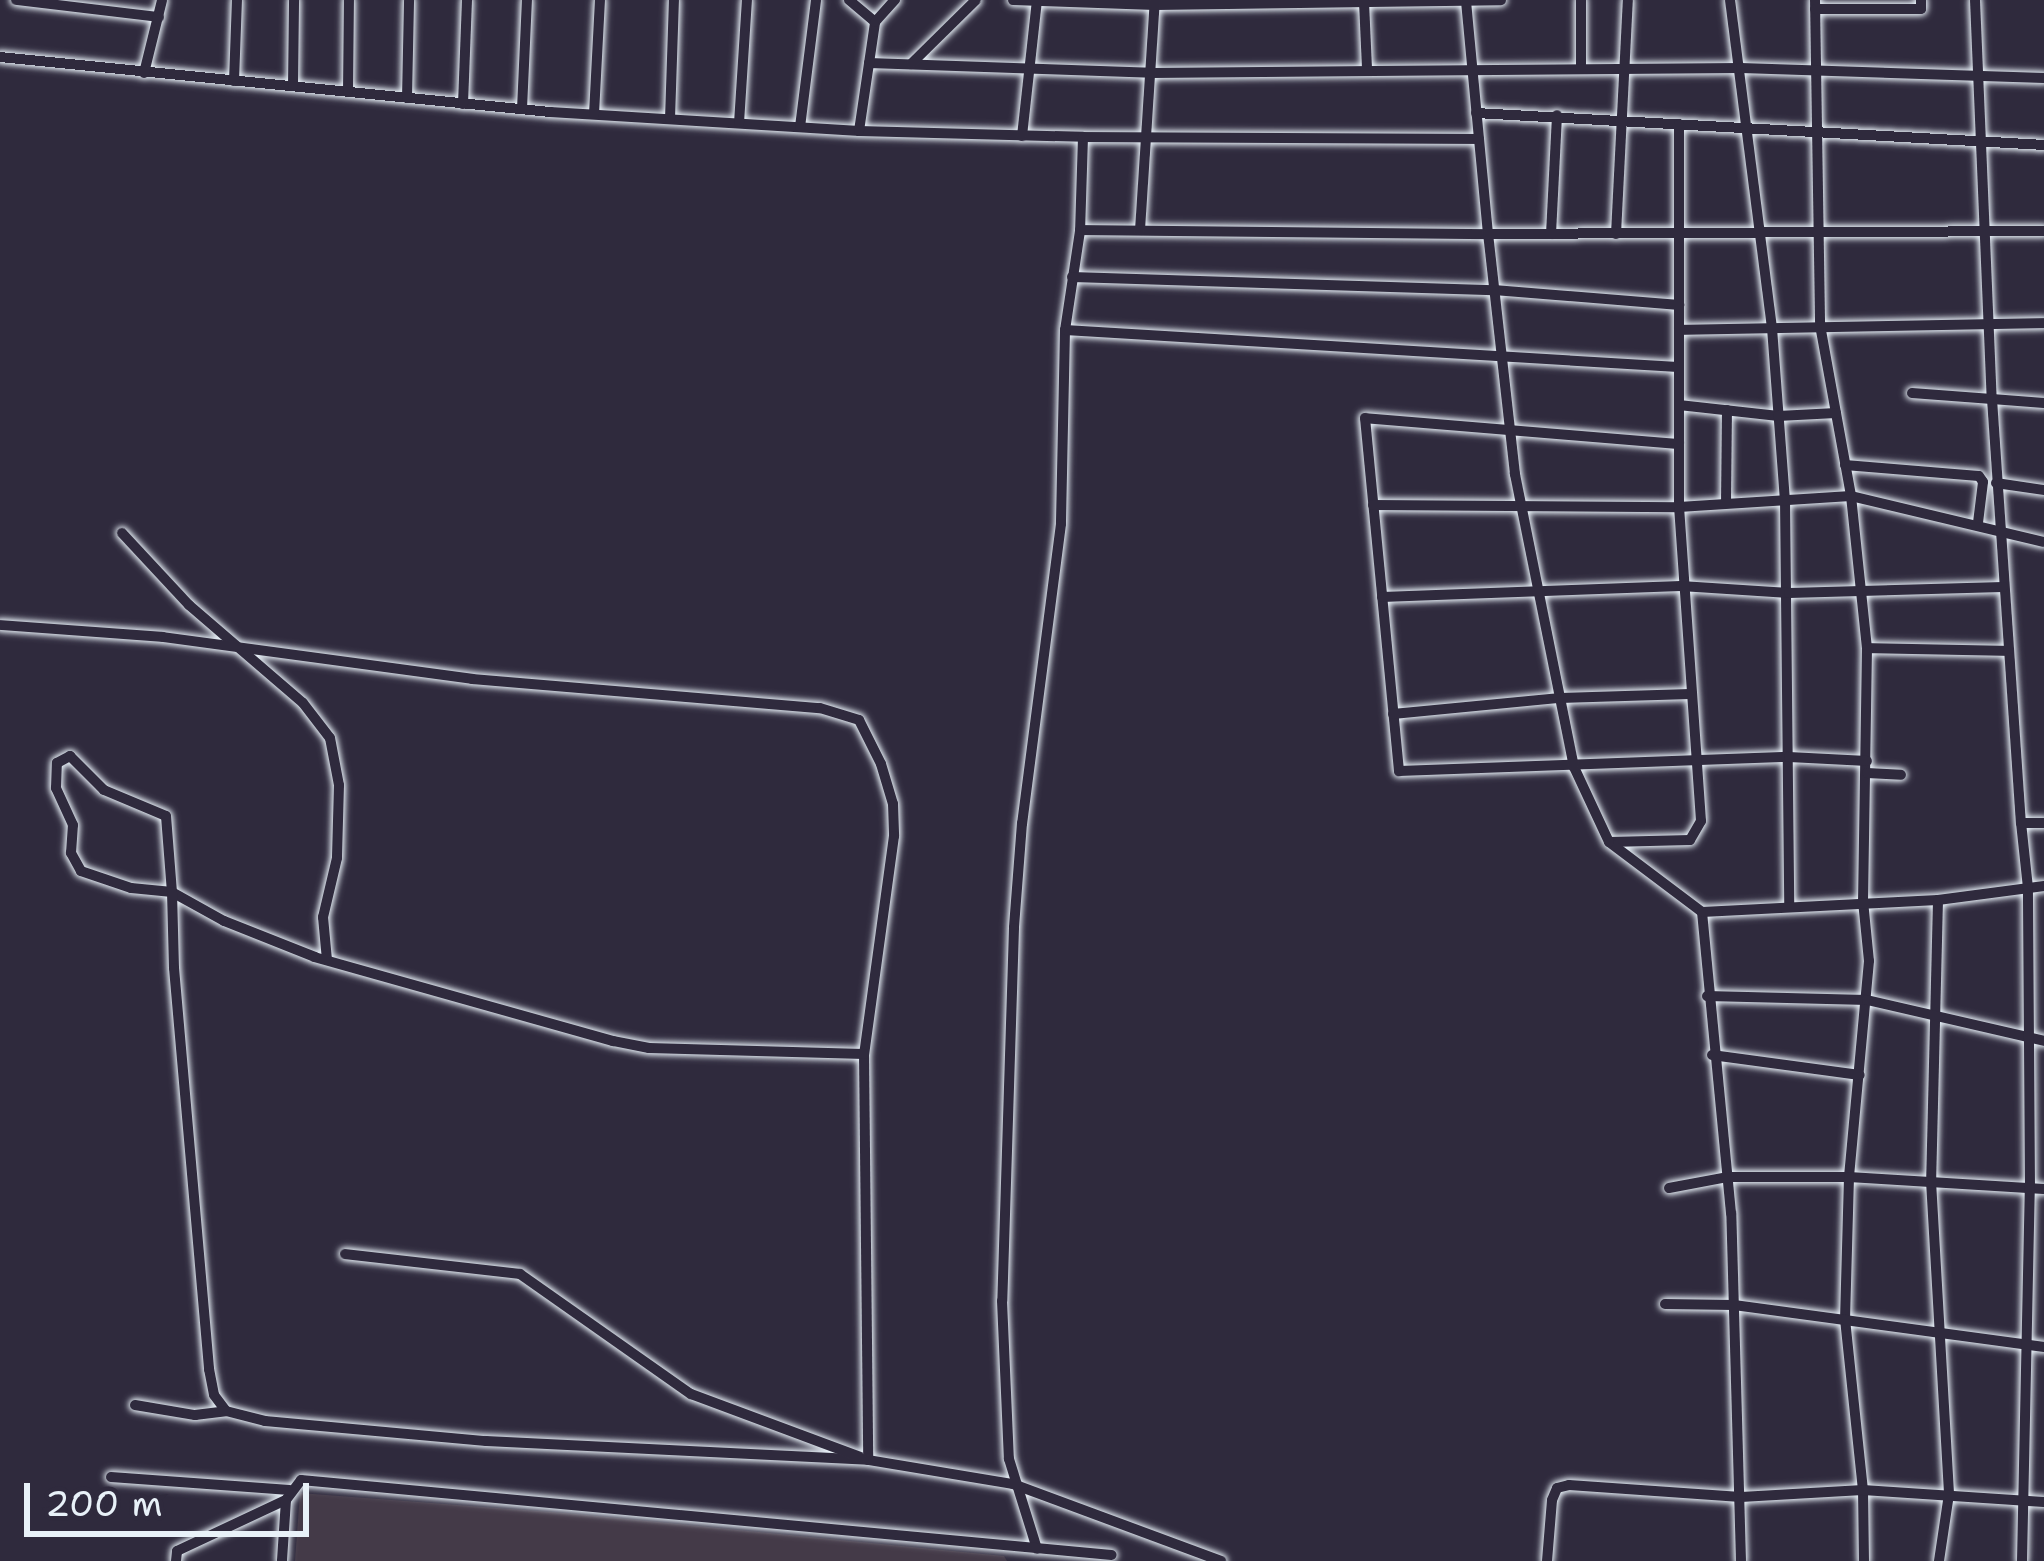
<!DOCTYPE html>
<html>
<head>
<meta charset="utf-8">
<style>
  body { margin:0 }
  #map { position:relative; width:2044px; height:1561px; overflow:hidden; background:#2f2a3d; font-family:"Shantell Sans",sans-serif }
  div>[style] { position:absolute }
  .built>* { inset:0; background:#443a48 }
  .roads { filter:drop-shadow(0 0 3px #e8f1f8) drop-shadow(0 0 3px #e8f1f8) }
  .minor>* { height:10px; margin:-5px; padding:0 5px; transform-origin:5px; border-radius:5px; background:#2f2a3d }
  span { translate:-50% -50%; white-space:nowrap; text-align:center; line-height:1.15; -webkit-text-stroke:10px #2f2a3d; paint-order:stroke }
  .scale { position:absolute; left:24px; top:1483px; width:285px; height:54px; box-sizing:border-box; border:6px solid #e8f1f8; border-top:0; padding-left:15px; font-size:36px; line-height:42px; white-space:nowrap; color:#e8f1f8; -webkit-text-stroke:9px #2f2a3d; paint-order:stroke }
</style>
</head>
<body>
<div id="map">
  <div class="built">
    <i style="clip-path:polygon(300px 1493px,577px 1514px,1004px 1556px,1007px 1561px,295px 1561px)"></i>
  </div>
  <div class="roads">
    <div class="minor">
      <i style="left:16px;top:0;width:144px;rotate:6.8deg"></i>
      <i style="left:849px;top:0;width:34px;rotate:40deg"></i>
      <i style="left:1013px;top:0;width:142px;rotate:2deg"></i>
      <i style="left:1155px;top:5px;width:346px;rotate:-0.8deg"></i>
      <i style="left:1581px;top:0;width:68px;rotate:90deg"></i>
      <i style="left:1730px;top:0;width:331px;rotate:82.7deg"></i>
      <i style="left:1772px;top:328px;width:171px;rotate:85.7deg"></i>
      <i style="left:1785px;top:499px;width:407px;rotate:89.4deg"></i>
      <i style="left:1815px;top:0;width:325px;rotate:89.1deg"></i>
      <i style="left:1820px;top:325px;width:174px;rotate:79.7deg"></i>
      <i style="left:1851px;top:496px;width:153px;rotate:84deg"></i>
      <i style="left:1867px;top:648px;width:253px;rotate:90.9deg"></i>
      <i style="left:1863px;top:901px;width:60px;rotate:84.3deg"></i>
      <i style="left:1869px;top:961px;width:217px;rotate:95.3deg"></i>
      <i style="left:1849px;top:1177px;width:142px;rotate:91.6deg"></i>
      <i style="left:1845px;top:1319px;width:172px;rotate:84deg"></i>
      <i style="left:1863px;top:1490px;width:71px;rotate:89.2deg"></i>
      <i style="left:1975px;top:0;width:399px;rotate:87.6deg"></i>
      <i style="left:1992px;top:399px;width:52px;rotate:4.4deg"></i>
      <i style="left:1364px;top:2px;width:67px;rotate:87.4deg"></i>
      <i style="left:1815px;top:9px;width:106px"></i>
      <i style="left:1921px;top:9px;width:9px;rotate:-90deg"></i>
      <i style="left:0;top:57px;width:553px;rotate:5.71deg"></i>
      <i style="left:550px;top:112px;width:310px;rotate:3.5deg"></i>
      <i style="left:859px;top:131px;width:224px;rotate:1.5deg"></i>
      <i style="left:1083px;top:137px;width:94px;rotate:91.8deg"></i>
      <i style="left:1080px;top:231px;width:100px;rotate:98.6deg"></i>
      <i style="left:1065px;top:330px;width:194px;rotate:91.2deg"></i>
      <i style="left:1061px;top:524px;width:302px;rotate:97.4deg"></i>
      <i style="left:1022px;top:823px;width:105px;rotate:94.4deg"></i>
      <i style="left:1014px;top:928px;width:373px;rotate:91.8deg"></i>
      <i style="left:1002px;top:1301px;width:158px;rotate:87.5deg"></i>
      <i style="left:1009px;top:1459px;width:94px;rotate:72.7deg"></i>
      <i style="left:869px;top:63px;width:282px;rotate:2deg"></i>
      <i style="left:1151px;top:73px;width:590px;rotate:-0.49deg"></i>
      <i style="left:1741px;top:68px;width:303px;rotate:1.9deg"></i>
      <i style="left:911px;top:64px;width:91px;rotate:-44.6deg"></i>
      <i style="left:144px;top:73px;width:75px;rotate:-76.1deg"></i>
      <i style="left:234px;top:81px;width:81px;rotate:-87.9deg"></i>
      <i style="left:293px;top:86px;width:86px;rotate:-89.3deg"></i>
      <i style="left:348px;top:91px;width:91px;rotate:-89.4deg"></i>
      <i style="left:407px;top:98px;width:98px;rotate:-88.8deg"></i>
      <i style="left:463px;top:104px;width:104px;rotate:-87.8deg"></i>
      <i style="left:522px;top:109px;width:109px;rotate:-87.4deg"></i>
      <i style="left:1476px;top:113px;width:569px;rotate:3.22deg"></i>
      <i style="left:594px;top:114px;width:114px;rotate:-87deg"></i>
      <i style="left:670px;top:119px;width:119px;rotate:-88.1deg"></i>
      <i style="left:739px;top:123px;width:123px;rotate:-86.3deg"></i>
      <i style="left:800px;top:127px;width:128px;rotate:-82.8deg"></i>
      <i style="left:859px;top:131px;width:110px;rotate:-81.6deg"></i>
      <i style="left:875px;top:22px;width:30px;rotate:-48deg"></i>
      <i style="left:1022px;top:136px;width:136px;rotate:-83.7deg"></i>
      <i style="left:1083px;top:137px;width:396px;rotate:0.3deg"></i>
      <i style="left:1080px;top:230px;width:408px;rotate:0.6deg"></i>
      <i style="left:1488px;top:234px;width:235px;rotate:-95.4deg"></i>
      <i style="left:1140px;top:230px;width:230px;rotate:-86.3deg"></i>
      <i style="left:1551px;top:234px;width:119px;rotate:-87.1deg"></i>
      <i style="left:1616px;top:234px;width:234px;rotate:-87.1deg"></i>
      <i style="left:1072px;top:277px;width:422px;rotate:1.8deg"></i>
      <i style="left:1494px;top:290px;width:186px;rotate:4.6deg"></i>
      <i style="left:1065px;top:330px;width:614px;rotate:3.45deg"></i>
      <i style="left:1679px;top:330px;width:365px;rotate:-1.1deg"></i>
      <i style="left:1912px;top:393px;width:80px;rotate:4.3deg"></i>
      <i style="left:1992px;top:399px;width:425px;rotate:86.1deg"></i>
      <i style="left:1679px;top:405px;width:100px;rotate:6.3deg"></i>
      <i style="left:1778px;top:416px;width:58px;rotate:-3deg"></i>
      <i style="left:1679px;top:444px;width:315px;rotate:-175.3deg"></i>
      <i style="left:1365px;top:418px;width:355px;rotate:84.5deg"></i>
      <i style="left:1399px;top:771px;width:390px;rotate:-2.1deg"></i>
      <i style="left:1789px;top:757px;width:78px;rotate:2.9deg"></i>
      <i style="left:1845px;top:465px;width:134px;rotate:4.7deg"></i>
      <i style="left:1979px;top:476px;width:7px;rotate:56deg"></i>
      <i style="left:1983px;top:482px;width:41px;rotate:97deg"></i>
      <i style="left:1996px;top:483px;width:49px;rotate:8.3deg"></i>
      <i style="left:1726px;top:503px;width:93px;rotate:-89.4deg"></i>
      <i style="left:1373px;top:505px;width:306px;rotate:0.4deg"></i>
      <i style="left:1679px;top:507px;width:172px;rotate:-3.7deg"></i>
      <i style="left:1851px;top:496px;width:198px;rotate:13.4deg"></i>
      <i style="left:122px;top:533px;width:98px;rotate:47.1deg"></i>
      <i style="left:189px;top:605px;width:150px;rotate:40.7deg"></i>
      <i style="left:303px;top:703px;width:44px;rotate:52.4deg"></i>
      <i style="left:330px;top:738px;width:48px;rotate:79.2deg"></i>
      <i style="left:339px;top:785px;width:73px;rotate:91.6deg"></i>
      <i style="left:337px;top:858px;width:61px;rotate:103.3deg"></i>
      <i style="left:323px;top:917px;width:43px;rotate:84.7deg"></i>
      <i style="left:1382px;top:597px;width:299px;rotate:-2.1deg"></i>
      <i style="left:1681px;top:586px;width:108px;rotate:3.7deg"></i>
      <i style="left:1789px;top:593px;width:214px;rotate:-1.6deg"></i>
      <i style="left:0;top:625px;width:163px;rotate:4.2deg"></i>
      <i style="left:163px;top:637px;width:312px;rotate:7.7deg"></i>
      <i style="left:472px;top:679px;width:349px;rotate:4.8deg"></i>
      <i style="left:820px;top:708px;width:41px;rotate:17.1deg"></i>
      <i style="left:859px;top:720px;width:49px;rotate:63.4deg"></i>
      <i style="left:881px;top:764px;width:42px;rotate:73.3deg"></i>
      <i style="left:893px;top:804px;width:32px;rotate:88deg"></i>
      <i style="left:894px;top:836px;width:220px;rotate:97.8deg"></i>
      <i style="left:864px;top:1054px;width:406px;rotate:89.4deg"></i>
      <i style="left:868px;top:1460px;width:147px;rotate:9.4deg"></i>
      <i style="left:1013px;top:1484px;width:222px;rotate:20.3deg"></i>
      <i style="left:1867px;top:648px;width:141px;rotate:1.2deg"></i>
      <i style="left:1393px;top:714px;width:168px;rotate:-5.5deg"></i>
      <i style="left:1560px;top:698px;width:130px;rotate:-1.8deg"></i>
      <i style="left:1867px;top:773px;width:34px;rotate:3deg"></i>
      <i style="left:1609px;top:842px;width:81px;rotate:-1.4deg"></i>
      <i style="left:1690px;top:840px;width:22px;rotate:-60deg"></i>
      <i style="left:1701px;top:821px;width:315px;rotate:-94deg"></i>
      <i style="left:1679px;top:507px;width:383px;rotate:-90deg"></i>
      <i style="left:1938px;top:900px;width:281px;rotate:91.4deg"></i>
      <i style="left:1931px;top:1181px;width:314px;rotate:86.7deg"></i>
      <i style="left:1949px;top:1494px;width:68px;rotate:98.5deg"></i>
      <i style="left:1702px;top:912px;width:116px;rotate:-143deg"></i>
      <i style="left:1609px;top:842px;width:83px;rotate:-115deg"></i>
      <i style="left:1574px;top:767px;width:299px;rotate:-101.4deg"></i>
      <i style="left:1515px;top:474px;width:242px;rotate:-96.4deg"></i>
      <i style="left:1488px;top:234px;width:556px;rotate:-0.31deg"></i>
      <i style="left:1707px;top:996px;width:160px;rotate:1.4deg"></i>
      <i style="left:1867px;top:1000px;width:182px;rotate:13deg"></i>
      <i style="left:864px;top:1054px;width:215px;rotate:-178.4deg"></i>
      <i style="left:649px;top:1048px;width:37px;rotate:-169deg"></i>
      <i style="left:613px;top:1041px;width:310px;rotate:-164.3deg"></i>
      <i style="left:315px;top:957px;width:98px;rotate:-158.4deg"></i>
      <i style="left:224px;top:921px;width:60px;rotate:-150.9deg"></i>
      <i style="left:172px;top:892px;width:41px;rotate:-174.4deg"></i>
      <i style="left:131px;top:888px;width:53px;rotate:-161.2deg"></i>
      <i style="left:81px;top:871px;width:21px;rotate:-119deg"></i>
      <i style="left:71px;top:853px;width:28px;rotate:-86deg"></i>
      <i style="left:73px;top:825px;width:41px;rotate:-114.7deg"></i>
      <i style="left:56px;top:788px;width:25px;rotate:-88deg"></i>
      <i style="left:57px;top:763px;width:15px;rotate:-28deg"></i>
      <i style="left:70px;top:756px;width:48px;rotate:45deg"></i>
      <i style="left:104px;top:790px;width:67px;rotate:22.8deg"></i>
      <i style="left:166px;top:816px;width:76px;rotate:85.5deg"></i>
      <i style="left:172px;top:892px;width:76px;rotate:88.5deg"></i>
      <i style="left:174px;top:968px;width:403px;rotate:85deg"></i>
      <i style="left:209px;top:1369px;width:26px;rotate:79deg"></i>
      <i style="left:214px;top:1395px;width:20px;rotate:53deg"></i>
      <i style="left:226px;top:1411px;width:40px;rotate:14.4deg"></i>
      <i style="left:265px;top:1421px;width:222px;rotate:5.2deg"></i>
      <i style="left:486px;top:1441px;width:382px;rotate:2.8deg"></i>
      <i style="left:1712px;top:1055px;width:149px;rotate:7.7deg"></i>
      <i style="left:1669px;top:1188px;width:59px;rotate:-10.7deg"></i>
      <i style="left:1727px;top:1177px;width:122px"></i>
      <i style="left:1849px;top:1177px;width:195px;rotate:3.5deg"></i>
      <i style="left:345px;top:1254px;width:176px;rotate:6.5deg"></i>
      <i style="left:520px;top:1274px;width:209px;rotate:35.1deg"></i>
      <i style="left:691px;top:1394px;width:180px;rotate:20.4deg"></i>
      <i style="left:1665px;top:1304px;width:69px;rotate:0.8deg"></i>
      <i style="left:1734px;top:1305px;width:313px;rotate:7.7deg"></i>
      <i style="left:135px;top:1405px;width:61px;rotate:9.5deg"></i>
      <i style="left:195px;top:1415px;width:31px;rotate:-7deg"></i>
      <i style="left:111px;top:1477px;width:179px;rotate:4.2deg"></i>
      <i style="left:286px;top:1500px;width:25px;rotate:-53deg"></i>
      <i style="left:301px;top:1480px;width:814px;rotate:5.28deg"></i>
      <i style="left:176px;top:1561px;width:10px;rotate:-84deg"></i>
      <i style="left:177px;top:1551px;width:120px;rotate:-25.1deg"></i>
      <i style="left:286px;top:1500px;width:61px;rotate:93.8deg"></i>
      <i style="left:1547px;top:1561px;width:61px;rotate:-85.3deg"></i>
      <i style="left:1552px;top:1500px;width:13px;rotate:-67deg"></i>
      <i style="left:1557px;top:1488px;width:12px;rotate:-14deg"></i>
      <i style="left:1569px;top:1485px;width:172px;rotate:4deg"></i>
      <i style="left:1741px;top:1497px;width:122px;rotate:-3.3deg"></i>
      <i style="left:1863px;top:1490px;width:181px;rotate:3.8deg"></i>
      <i style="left:1741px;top:1561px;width:348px;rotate:-91.6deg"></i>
      <i style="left:1731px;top:1213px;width:302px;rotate:-95.5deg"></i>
      <i style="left:1702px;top:912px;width:236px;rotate:-2.9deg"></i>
      <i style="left:1938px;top:900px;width:107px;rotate:-7.5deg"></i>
      <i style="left:2022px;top:1561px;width:374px;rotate:-88.8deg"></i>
      <i style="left:2030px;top:1187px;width:299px;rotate:-90.4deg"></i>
      <i style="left:2028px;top:888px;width:65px;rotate:-96.1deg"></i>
      <i style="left:2021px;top:823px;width:23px"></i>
    </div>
  </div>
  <div class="scale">200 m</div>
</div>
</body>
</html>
